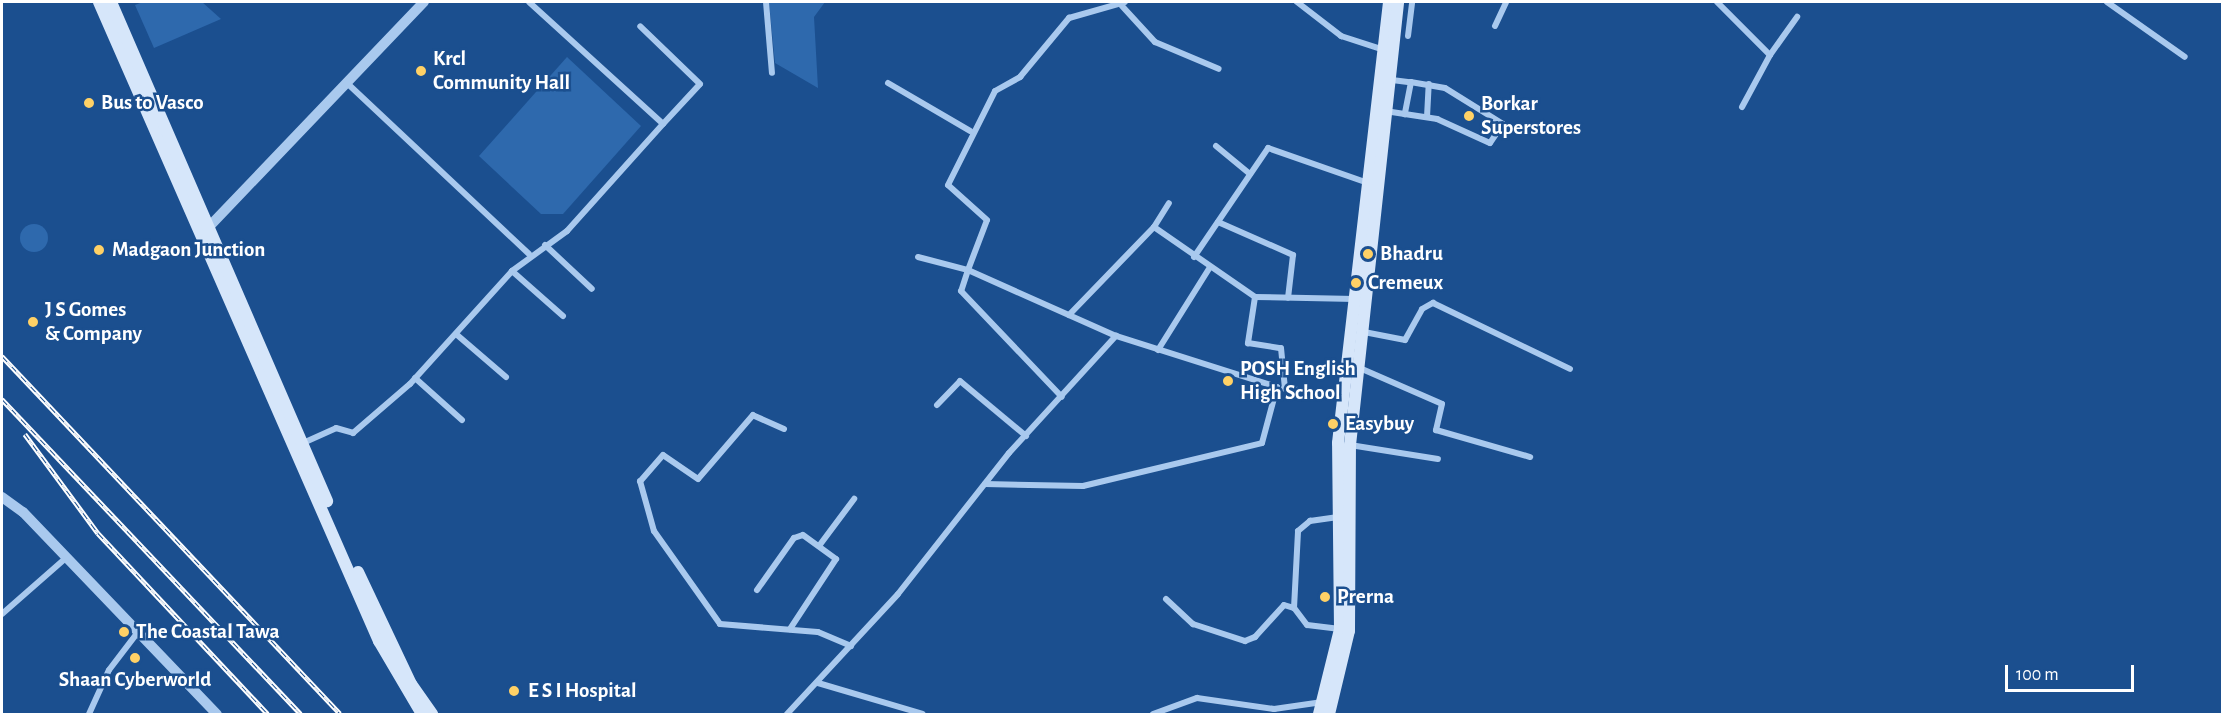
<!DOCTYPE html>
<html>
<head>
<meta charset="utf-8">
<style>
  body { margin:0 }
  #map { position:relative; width:2224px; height:716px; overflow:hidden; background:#1b4f8f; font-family:"Alegreya Sans",sans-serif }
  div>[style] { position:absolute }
  .green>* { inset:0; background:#2e69ad }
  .round { border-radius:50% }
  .minor>* { height:6px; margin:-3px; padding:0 3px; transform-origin:3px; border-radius:3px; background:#a9c9ee }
  .tertiary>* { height:10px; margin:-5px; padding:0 5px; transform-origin:5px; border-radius:5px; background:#a9c9ee }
  .secondary>* { height:12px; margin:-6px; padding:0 6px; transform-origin:6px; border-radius:6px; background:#d6e6fa }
  .rail>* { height:4.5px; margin-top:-2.25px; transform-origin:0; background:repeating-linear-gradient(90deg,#1b4f8f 0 7px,#fff 0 14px); box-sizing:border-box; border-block:2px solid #fff }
  .dots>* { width:16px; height:16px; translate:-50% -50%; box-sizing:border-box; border:3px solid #1b4f8f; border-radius:50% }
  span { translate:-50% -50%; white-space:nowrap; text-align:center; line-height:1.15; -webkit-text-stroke:5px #1b4f8f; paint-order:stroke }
  .poi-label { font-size:21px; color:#fff; font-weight:700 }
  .left { translate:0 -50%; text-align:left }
  .frame { position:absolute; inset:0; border:3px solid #fff; pointer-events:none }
  .scale { position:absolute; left:2005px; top:665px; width:129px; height:27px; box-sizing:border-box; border:3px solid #fff; border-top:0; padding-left:8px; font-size:18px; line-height:21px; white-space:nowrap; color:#fff; -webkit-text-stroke:4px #1b4f8f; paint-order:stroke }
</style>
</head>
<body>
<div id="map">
  <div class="green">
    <i style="clip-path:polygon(143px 2px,202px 2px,221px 19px,154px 48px,135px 5px)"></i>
    <i style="clip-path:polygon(769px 2px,825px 2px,814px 17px,818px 88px,775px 63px)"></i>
    <i style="clip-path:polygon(567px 57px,641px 126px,563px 214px,541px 214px,479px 156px)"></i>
    <i class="round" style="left:20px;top:224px;width:28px;height:28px"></i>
  </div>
  <div class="minor">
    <i style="left:529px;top:2px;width:181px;rotate:42.3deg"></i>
    <i style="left:663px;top:124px;width:54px;rotate:-47.2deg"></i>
    <i style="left:700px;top:84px;width:83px;rotate:-136deg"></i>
    <i style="left:766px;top:2px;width:71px;rotate:85.2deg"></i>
    <i style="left:1297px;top:2px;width:56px;rotate:37.7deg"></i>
    <i style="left:1341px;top:36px;width:45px;rotate:18deg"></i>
    <i style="left:1717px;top:2px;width:75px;rotate:45deg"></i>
    <i style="left:1770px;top:55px;width:47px;rotate:-54.6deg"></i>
    <i style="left:2107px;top:2px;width:95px;rotate:35.2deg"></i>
    <i style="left:1122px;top:6px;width:49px;rotate:47.5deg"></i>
    <i style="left:1155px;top:42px;width:69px;rotate:22.9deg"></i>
    <i style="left:1495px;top:26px;width:26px;rotate:-65deg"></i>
    <i style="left:1408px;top:36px;width:34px;rotate:-83deg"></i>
    <i style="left:1392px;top:80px;width:16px;rotate:7deg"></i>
    <i style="left:888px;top:83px;width:95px;rotate:30.3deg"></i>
    <i style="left:348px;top:84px;width:248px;rotate:43.2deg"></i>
    <i style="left:1742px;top:107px;width:59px;rotate:-61.7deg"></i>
    <i style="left:1385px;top:111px;width:53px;rotate:8.7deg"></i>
    <i style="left:1437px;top:119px;width:58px;rotate:24.4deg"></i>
    <i style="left:1490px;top:143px;width:23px;rotate:-56deg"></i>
    <i style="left:1503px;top:124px;width:68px;rotate:-148.2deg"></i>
    <i style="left:1445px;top:88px;width:35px;rotate:-170deg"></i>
    <i style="left:1411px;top:82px;width:33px;rotate:101deg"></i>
    <i style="left:1427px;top:117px;width:33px;rotate:-87deg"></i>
    <i style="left:1216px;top:146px;width:44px;rotate:39.5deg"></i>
    <i style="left:1218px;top:222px;width:82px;rotate:23.7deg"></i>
    <i style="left:1293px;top:255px;width:43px;rotate:96.6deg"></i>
    <i style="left:1154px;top:227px;width:28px;rotate:-58deg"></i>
    <i style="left:545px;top:245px;width:64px;rotate:43.1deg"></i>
    <i style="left:918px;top:257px;width:52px;rotate:14.6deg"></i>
    <i style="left:968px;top:270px;width:22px;rotate:108deg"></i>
    <i style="left:961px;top:291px;width:146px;rotate:46.4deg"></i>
    <i style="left:1194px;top:257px;width:132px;rotate:-55.8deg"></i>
    <i style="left:1268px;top:148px;width:106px;rotate:19.3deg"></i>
    <i style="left:512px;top:271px;width:68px;rotate:-36deg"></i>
    <i style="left:567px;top:231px;width:144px;rotate:-48.1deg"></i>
    <i style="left:1255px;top:297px;width:47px;rotate:98.7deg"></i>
    <i style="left:1248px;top:343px;width:33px;rotate:9deg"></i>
    <i style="left:1281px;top:348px;width:41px;rotate:84.4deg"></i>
    <i style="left:1069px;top:315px;width:122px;rotate:-46deg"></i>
    <i style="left:1154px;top:227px;width:123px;rotate:34.7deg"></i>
    <i style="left:1255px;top:297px;width:100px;rotate:1.1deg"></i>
    <i style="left:1364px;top:332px;width:42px;rotate:11deg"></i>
    <i style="left:1405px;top:340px;width:35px;rotate:-61deg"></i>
    <i style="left:1422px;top:309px;width:13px;rotate:-29deg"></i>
    <i style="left:1433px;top:303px;width:152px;rotate:25.7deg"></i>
    <i style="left:456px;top:334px;width:66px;rotate:40.7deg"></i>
    <i style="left:1158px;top:350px;width:98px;rotate:-57.9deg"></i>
    <i style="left:1362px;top:369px;width:87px;rotate:23.6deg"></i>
    <i style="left:1442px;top:404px;width:27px;rotate:103deg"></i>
    <i style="left:1436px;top:430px;width:98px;rotate:16deg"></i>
    <i style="left:415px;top:378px;width:63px;rotate:41.8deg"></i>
    <i style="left:1284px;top:388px;width:62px;rotate:8.4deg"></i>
    <i style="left:937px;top:405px;width:33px;rotate:-46deg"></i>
    <i style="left:960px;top:381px;width:86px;rotate:39.8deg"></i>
    <i style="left:784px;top:429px;width:34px;rotate:-156deg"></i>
    <i style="left:753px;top:415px;width:84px;rotate:130.7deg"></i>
    <i style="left:698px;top:479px;width:42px;rotate:-145.6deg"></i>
    <i style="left:663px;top:455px;width:35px;rotate:131deg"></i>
    <i style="left:640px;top:481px;width:52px;rotate:74.4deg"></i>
    <i style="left:654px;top:531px;width:114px;rotate:54.6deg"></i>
    <i style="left:720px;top:624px;width:98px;rotate:4.7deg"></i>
    <i style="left:818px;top:632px;width:36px;rotate:23deg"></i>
    <i style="left:303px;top:443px;width:36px;rotate:-24deg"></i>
    <i style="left:336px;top:428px;width:18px;rotate:16deg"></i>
    <i style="left:353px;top:433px;width:75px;rotate:-40.7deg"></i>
    <i style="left:410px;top:384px;width:152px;rotate:-47.9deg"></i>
    <i style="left:512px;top:271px;width:68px;rotate:41.4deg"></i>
    <i style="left:1350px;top:445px;width:89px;rotate:9deg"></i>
    <i style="left:985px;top:484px;width:98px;rotate:1.2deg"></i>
    <i style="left:1083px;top:486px;width:184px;rotate:-13.5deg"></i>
    <i style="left:1262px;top:443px;width:58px;rotate:-75deg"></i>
    <i style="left:1277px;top:387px;width:169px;rotate:-162.4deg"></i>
    <i style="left:819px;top:546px;width:59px;rotate:-53.3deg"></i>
    <i style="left:757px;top:590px;width:64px;rotate:-54.6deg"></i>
    <i style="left:794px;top:538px;width:9px;rotate:-18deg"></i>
    <i style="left:803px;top:535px;width:41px;rotate:36deg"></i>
    <i style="left:836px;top:559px;width:84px;rotate:123.3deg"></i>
    <i style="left:1166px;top:599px;width:37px;rotate:43deg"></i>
    <i style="left:1193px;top:624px;width:55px;rotate:18.1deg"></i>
    <i style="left:1245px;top:641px;width:11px;rotate:-22deg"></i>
    <i style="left:1255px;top:637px;width:43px;rotate:-47.8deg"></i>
    <i style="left:1284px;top:605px;width:10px;rotate:17deg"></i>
    <i style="left:2px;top:614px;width:86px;rotate:-41.2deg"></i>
    <i style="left:1340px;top:629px;width:33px;rotate:-173deg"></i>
    <i style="left:1307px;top:625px;width:21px;rotate:-127deg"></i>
    <i style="left:1294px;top:608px;width:77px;rotate:-87deg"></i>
    <i style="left:1298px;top:531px;width:16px;rotate:-40deg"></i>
    <i style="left:1310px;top:521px;width:30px;rotate:-8deg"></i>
    <i style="left:818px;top:683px;width:109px;rotate:16.4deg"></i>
    <i style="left:89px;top:714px;width:48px;rotate:-65.6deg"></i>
    <i style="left:109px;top:670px;width:48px;rotate:-52.7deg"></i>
    <i style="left:787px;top:714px;width:163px;rotate:-47.2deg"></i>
    <i style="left:898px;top:594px;width:179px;rotate:-51.8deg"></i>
    <i style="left:1009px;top:453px;width:159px;rotate:-47.6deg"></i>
    <i style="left:1116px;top:336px;width:162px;rotate:-156deg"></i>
    <i style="left:968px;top:270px;width:53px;rotate:-69.2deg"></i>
    <i style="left:987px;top:220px;width:52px;rotate:-138.1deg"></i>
    <i style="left:948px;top:185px;width:105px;rotate:-63.4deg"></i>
    <i style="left:995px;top:91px;width:29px;rotate:-29deg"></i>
    <i style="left:1020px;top:77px;width:77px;rotate:-50.3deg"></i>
    <i style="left:1069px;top:18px;width:58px;rotate:-15.9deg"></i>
    <i style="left:1153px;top:714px;width:47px;rotate:-20deg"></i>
    <i style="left:1197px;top:698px;width:78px;rotate:8.1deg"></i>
    <i style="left:1274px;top:709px;width:49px;rotate:-8.3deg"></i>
  </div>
  <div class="tertiary">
    <i style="left:205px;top:231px;width:317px;rotate:-46.3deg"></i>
    <i style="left:2px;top:497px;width:26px;rotate:36deg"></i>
    <i style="left:23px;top:512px;width:280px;rotate:46.2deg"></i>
  </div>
  <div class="secondary">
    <i style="left:99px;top:2px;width:698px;rotate:66.34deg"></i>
    <i style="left:379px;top:641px;width:85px;rotate:59.5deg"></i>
    <i style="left:111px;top:2px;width:544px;rotate:66.59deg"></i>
    <i style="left:358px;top:572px;width:124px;rotate:64.7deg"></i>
    <i style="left:411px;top:684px;width:37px;rotate:55deg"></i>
    <i style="left:1319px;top:714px;width:88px;rotate:-76.1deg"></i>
    <i style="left:1340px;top:629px;width:186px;rotate:-90.6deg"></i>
    <i style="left:1338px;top:443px;width:444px;rotate:-83.4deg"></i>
    <i style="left:1329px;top:714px;width:85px;rotate:-76.5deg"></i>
    <i style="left:1349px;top:631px;width:186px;rotate:-89.7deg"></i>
    <i style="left:1350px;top:445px;width:446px;rotate:-83.8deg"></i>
  </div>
  <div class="rail">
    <i style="left:2px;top:356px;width:492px;rotate:46.6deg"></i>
    <i style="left:2px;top:399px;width:434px;rotate:46.5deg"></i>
    <i style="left:25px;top:434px;width:123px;rotate:53.6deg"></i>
    <i style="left:98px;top:533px;width:248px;rotate:46.8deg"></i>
  </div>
  <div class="dots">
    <i style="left:421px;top:71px;background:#ffd166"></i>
    <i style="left:89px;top:103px;background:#ffd166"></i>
    <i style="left:1469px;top:116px;background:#ffd166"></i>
    <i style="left:99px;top:250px;background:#ffd166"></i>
    <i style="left:1368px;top:254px;background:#ffd166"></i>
    <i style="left:1356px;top:283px;background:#ffd166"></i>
    <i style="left:33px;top:322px;background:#ffd166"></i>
    <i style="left:1228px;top:381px;background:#ffd166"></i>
    <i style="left:1333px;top:424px;background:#ffd166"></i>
    <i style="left:1325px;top:597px;background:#ffd166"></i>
    <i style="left:124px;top:632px;background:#ffd166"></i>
    <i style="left:135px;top:658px;background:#ffd166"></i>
    <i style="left:514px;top:691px;background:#ffd166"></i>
  </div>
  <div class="poi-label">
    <span class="left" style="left:433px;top:71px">Krcl<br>Community Hall</span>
    <span class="left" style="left:101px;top:103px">Bus to Vasco</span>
    <span class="left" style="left:1481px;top:116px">Borkar<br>Superstores</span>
    <span class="left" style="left:112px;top:250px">Madgaon Junction</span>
    <span class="left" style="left:1380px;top:254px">Bhadru</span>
    <span class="left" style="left:1368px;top:283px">Cremeux</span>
    <span class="left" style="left:45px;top:322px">J S Gomes<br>&amp; Company</span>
    <span class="left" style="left:1240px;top:381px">POSH English<br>High School</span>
    <span class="left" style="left:1345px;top:424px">Easybuy</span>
    <span class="left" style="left:1337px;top:597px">Prerna</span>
    <span class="left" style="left:136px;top:632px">The Coastal Tawa</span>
    <span style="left:135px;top:680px">Shaan Cyberworld</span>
    <span class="left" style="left:528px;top:691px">E S I Hospital</span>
  </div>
  <div class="frame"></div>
  <div class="scale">100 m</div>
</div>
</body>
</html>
